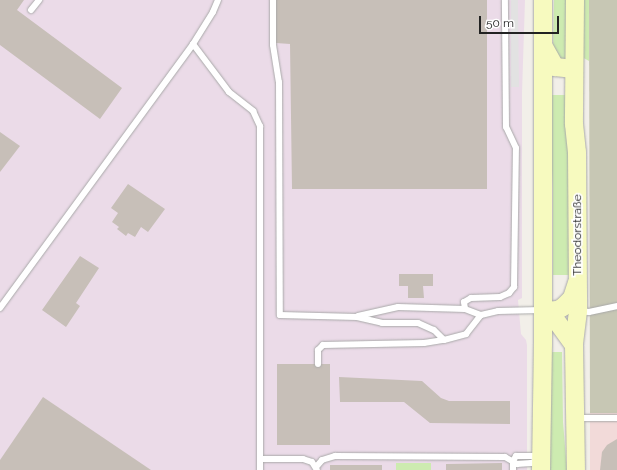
<!DOCTYPE html>
<html>
<head>
<meta charset="utf-8">
<style>
  body { margin:0 }
  #map { position:relative; width:617px; height:470px; overflow:hidden; background:#f2efe9; font-family:Raleway,sans-serif }
  div>[style] { position:absolute }
  .commercial>* { inset:0; background:#f2dad9 }
  .industrial>* { inset:0; background:#ebdbe8 }
  .construction>* { inset:0; background:#c7c7b4 }
  .grass>* { inset:0; background:#cdebb0 }
  .parking>* { inset:0; background:#e2e2e2 }
  .building>* { inset:0; background:#c7bfb8 }
  .roads { filter:drop-shadow(0 0 1px #a9a9a9) drop-shadow(0 0 1px #a9a9a9) }
  .lane>* { height:6px; margin:-3px; padding:0 3px; transform-origin:3px; border-radius:3px; background:#fff }
  .secondary>* { height:18px; margin:-9px; padding:0 9px; transform-origin:9px; border-radius:9px; background:#f7fabf }
  span { translate:-50% -50%; white-space:nowrap; text-align:center; line-height:1.15; -webkit-text-stroke:3.5px #fff; paint-order:stroke }
  .street-label { font-size:12px; color:#222 }
  .scale { position:absolute; left:479px; top:16px; width:80px; height:18px; box-sizing:border-box; border:2px solid #222; border-top:0; padding-left:5px; font-size:12px; line-height:14px; white-space:nowrap; color:#222; -webkit-text-stroke:3px #fff; paint-order:stroke }
</style>
</head>
<body>
<div id="map">
  <div class="commercial">
    <i style="clip-path:polygon(590px 413px,617px 413px,617px 470px,590px 470px)"></i>
  </div>
  <div class="industrial">
    <i style="clip-path:polygon(0 0,525px 0,522px 93px,522px 298px,518px 300px,521px 334px,526px 340px,527px 345px,527px 470px,0 470px)"></i>
  </div>
  <div class="construction">
    <i style="clip-path:polygon(589px 0,617px 0,617px 413px,590px 413px)"></i>
  </div>
  <div class="grass">
    <i style="clip-path:polygon(554px 0,568px 0,568px 61px,565px 64px,553px 52px)"></i>
    <i style="clip-path:polygon(583px 0,589px 0,589px 61px,582px 57px)"></i>
    <i style="clip-path:polygon(548px 95px,568px 95px,572px 275px,553px 275px,553px 189px)"></i>
    <i style="clip-path:polygon(547px 352px,562px 352px,563px 422px,567px 470px,547px 470px)"></i>
    <i style="clip-path:polygon(396px 463px,431px 463px,431px 470px,396px 470px)"></i>
  </div>
  <div class="parking">
    <i style="clip-path:polygon(511px 0,518px 0,519px 87px,511px 87px)"></i>
  </div>
  <div class="building">
    <i style="clip-path:polygon(0 0,24px 0,17px 10px,122px 88px,100px 119px,0 45px)"></i>
    <i style="clip-path:polygon(276px 0,487px 0,487px 189px,292px 189px,290px 44px,276px 43px)"></i>
    <i style="clip-path:polygon(0 132px,20px 146px,0 172px)"></i>
    <i style="clip-path:polygon(128px 184px,165px 209px,148px 232px,141px 227px,135px 237px,128px 233px,126px 236px,117px 229px,119px 227px,112px 222px,118px 213px,111px 208px)"></i>
    <i style="clip-path:polygon(80px 256px,99px 268px,76px 303px,80px 306px,66px 327px,42px 310px)"></i>
    <i style="clip-path:polygon(399px 274px,433px 274px,433px 286px,423px 286px,424px 298px,408px 298px,408px 286px,399px 286px)"></i>
    <i style="clip-path:polygon(277px 364px,330px 364px,330px 445px,277px 445px)"></i>
    <i style="clip-path:polygon(339px 377px,422px 381px,441px 398px,449px 401px,510px 401px,510px 424px,430px 423px,404px 402px,340px 402px)"></i>
    <i style="clip-path:polygon(43px 397px,151px 470px,0 470px,0 460px)"></i>
    <i style="clip-path:polygon(617px 439px,617px 470px,600px 470px,602px 452px,607px 445px)"></i>
    <i style="clip-path:polygon(502px 463px,502px 470px,446px 470px,446px 464px)"></i>
    <i style="clip-path:polygon(330px 465px,382px 465px,382px 470px,330px 470px)"></i>
  </div>
  <div class="roads">
    <div class="lane">
      <i style="left:218px;top:0;width:13px;rotate:113deg"></i>
      <i style="left:213px;top:12px;width:38px;rotate:122deg"></i>
      <i style="left:193px;top:44px;width:60px;rotate:53.1deg"></i>
      <i style="left:229px;top:92px;width:31px;rotate:38deg"></i>
      <i style="left:253px;top:111px;width:17px;rotate:65deg"></i>
      <i style="left:260px;top:126px;width:344px;rotate:90deg"></i>
      <i style="left:273px;top:0;width:45px;rotate:90deg"></i>
      <i style="left:273px;top:45px;width:37px;rotate:81deg"></i>
      <i style="left:279px;top:82px;width:233px;rotate:89.8deg"></i>
      <i style="left:280px;top:315px;width:77px;rotate:1.5deg"></i>
      <i style="left:357px;top:317px;width:26px;rotate:13deg"></i>
      <i style="left:382px;top:323px;width:36px"></i>
      <i style="left:418px;top:323px;width:17px;rotate:24deg"></i>
      <i style="left:434px;top:330px;width:14px;rotate:45deg"></i>
      <i style="left:31px;top:10px;width:13px;rotate:-51deg"></i>
      <i style="left:0;top:308px;width:327px;rotate:-53.8deg"></i>
      <i style="left:465px;top:309px;width:7px;rotate:-98deg"></i>
      <i style="left:464px;top:302px;width:8px;rotate:-30deg"></i>
      <i style="left:471px;top:298px;width:29px;rotate:-2deg"></i>
      <i style="left:500px;top:297px;width:10px;rotate:-24deg"></i>
      <i style="left:509px;top:293px;width:8px;rotate:-50deg"></i>
      <i style="left:514px;top:287px;width:139px;rotate:-89.2deg"></i>
      <i style="left:516px;top:148px;width:23px;rotate:-115deg"></i>
      <i style="left:506px;top:127px;width:127px;rotate:-90.5deg"></i>
      <i style="left:580px;top:311px;width:9px;rotate:6deg"></i>
      <i style="left:589px;top:312px;width:29px;rotate:-12deg"></i>
      <i style="left:358px;top:316px;width:41px;rotate:-12.7deg"></i>
      <i style="left:398px;top:307px;width:67px;rotate:1.7deg"></i>
      <i style="left:465px;top:309px;width:17px;rotate:21deg"></i>
      <i style="left:481px;top:315px;width:17px;rotate:-13deg"></i>
      <i style="left:498px;top:311px;width:43px;rotate:-1.3deg"></i>
      <i style="left:318px;top:364px;width:14px;rotate:-90deg"></i>
      <i style="left:318px;top:350px;width:7px;rotate:-45deg"></i>
      <i style="left:323px;top:345px;width:101px;rotate:-1.1deg"></i>
      <i style="left:424px;top:343px;width:20px;rotate:-9deg"></i>
      <i style="left:444px;top:340px;width:23px;rotate:-15deg"></i>
      <i style="left:466px;top:334px;width:24px;rotate:-52deg"></i>
      <i style="left:577px;top:418px;width:40px"></i>
      <i style="left:260px;top:459px;width:43px"></i>
      <i style="left:303px;top:459px;width:9px;rotate:18deg"></i>
      <i style="left:312px;top:462px;width:9px;rotate:58deg"></i>
      <i style="left:316px;top:467px;width:9px;rotate:-49deg"></i>
      <i style="left:322px;top:460px;width:14px;rotate:-17deg"></i>
      <i style="left:335px;top:456px;width:170px;rotate:0.3deg"></i>
      <i style="left:505px;top:457px;width:14px;rotate:30deg"></i>
      <i style="left:517px;top:464px;width:14px;rotate:-4deg"></i>
      <i style="left:531px;top:463px;width:9px;rotate:-21deg"></i>
      <i style="left:513px;top:470px;width:9px;rotate:-90deg"></i>
      <i style="left:513px;top:461px;width:6px;rotate:-59deg"></i>
      <i style="left:516px;top:456px;width:16px"></i>
      <i style="left:532px;top:456px;width:8px;rotate:23deg"></i>
    </div>
    <div class="secondary">
      <i style="left:575px;top:0;width:124px;rotate:90.5deg"></i>
      <i style="left:574px;top:124px;width:28px;rotate:84deg"></i>
      <i style="left:577px;top:152px;width:159px;rotate:89.6deg"></i>
      <i style="left:578px;top:311px;width:34px;rotate:97deg"></i>
      <i style="left:574px;top:345px;width:125px;rotate:89.1deg"></i>
      <i style="left:544px;top:47px;width:23px;rotate:61deg"></i>
      <i style="left:555px;top:67px;width:19px;rotate:6deg"></i>
      <i style="left:543px;top:311px;width:15px;rotate:-4deg"></i>
      <i style="left:558px;top:310px;width:6px;rotate:-31deg"></i>
      <i style="left:563px;top:307px;width:13px;rotate:-45deg"></i>
      <i style="left:572px;top:298px;width:16px;rotate:-72deg"></i>
      <i style="left:543px;top:311px;width:14px;rotate:34deg"></i>
      <i style="left:555px;top:319px;width:32px;rotate:54deg"></i>
      <i style="left:541px;top:470px;width:126px;rotate:-89.1deg"></i>
      <i style="left:543px;top:344px;width:344px;rotate:-90deg"></i>
    </div>
  </div>
  <div class="street-label">
    <span style="left:578px;top:235px;rotate:-90deg">Theodorstraße</span>
  </div>
  <div class="scale">50 m</div>
</div>
</body>
</html>
